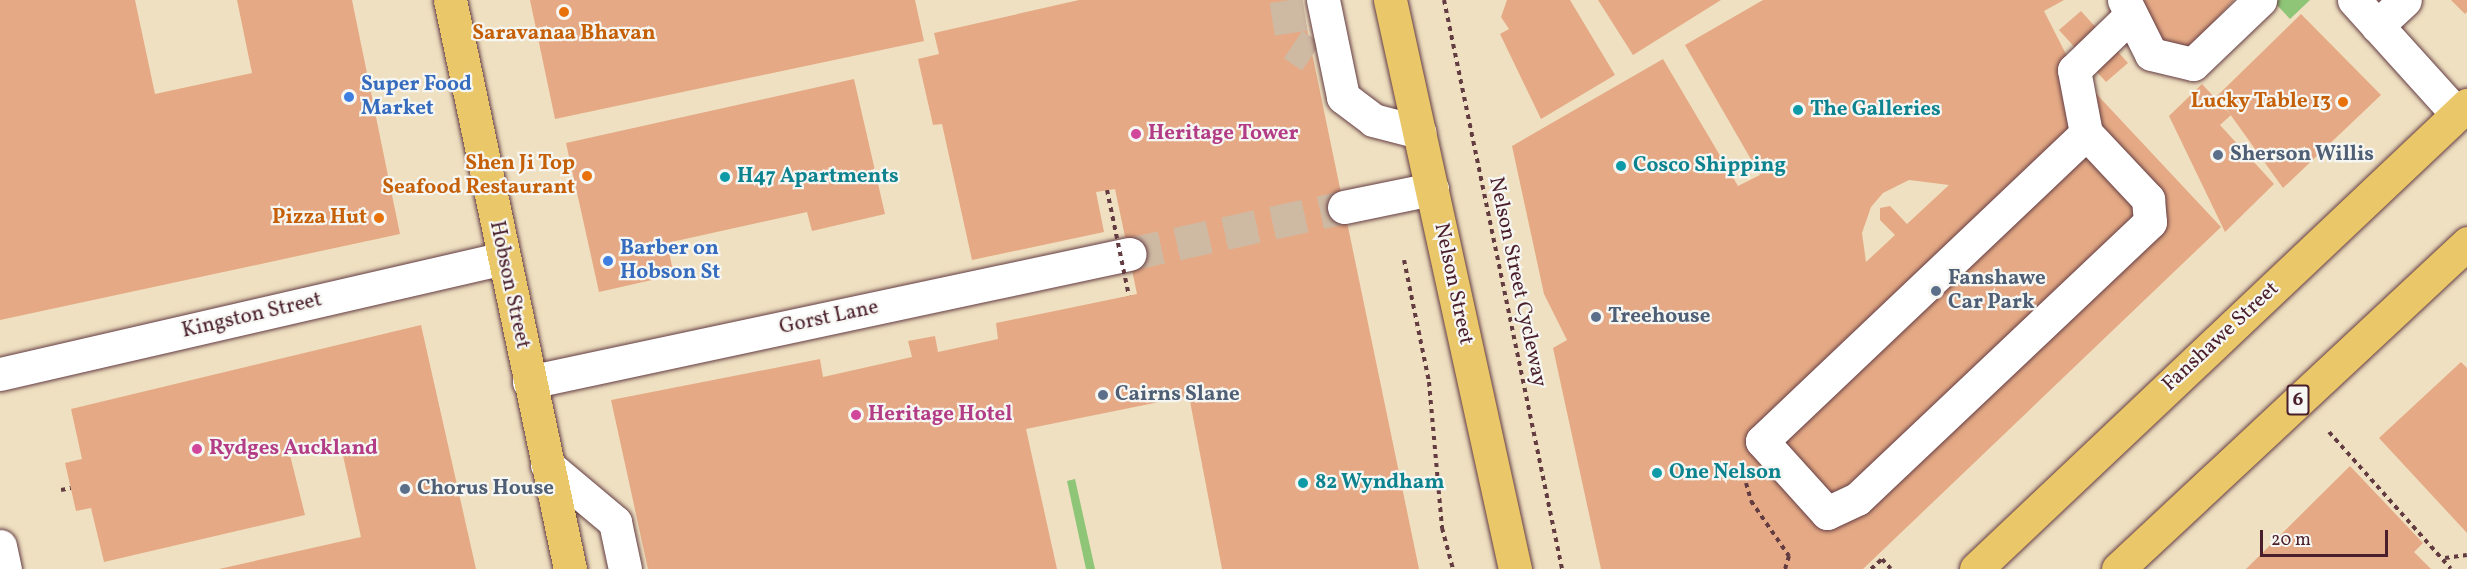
<!DOCTYPE html>
<html>
<head>
<meta charset="utf-8">
<style>
  body { margin:0 }
  #map { position:relative; width:2467px; height:569px; overflow:hidden; background:#efe0c1; font-family:Vollkorn,serif }
  div>[style] { position:absolute }
  .green>* { inset:0; background:#8ec577 }
  .building>* { inset:0; background:#e5aa85 }
  .minor-tunnel>* { height:33px; margin-top:-16.5px; transform-origin:0; background:repeating-linear-gradient(90deg,#ceb9a3 0 33px,transparent 0 49px) }
  .path>* { height:4px; margin-top:-2px; transform-origin:0; background:repeating-linear-gradient(90deg,#633c42 0 4.5px,transparent 0 9px) }
  .roads { filter:drop-shadow(0 0 2px #633c42) drop-shadow(0 0 2px #633c42) }
  .minor>* { height:33px; margin:-16.5px; padding:0 16.5px; transform-origin:16.5px; border-radius:16.5px; background:#fff }
  .major>* { height:33px; margin:-16.5px; padding:0 16.5px; transform-origin:16.5px; border-radius:16.5px; background:#eac769 }
  .path-bridge>* { height:4px; margin-top:-2px; transform-origin:0; background:repeating-linear-gradient(90deg,#633c42 0 4.5px,transparent 0 9px) }
  .dots>* { width:16px; height:16px; translate:-50% -50%; box-sizing:border-box; border:3px solid #f6f6f2; border-radius:50% }
  span { translate:-50% -50%; white-space:nowrap; text-align:center; line-height:1.15; -webkit-text-stroke:4.5px #f6f6f2; paint-order:stroke }
  .shield-label span { padding:2px 4px; background:#f6f6f2; border:2px solid; border-radius:4px; -webkit-text-stroke-width:0 }
  .shield-label { font-size:20px; color:#4a1f2b; font-weight:700 }
  .food-label { font-size:21px; color:#c56008; font-weight:700 }
  .right { translate:-100% -50%; text-align:right }
  .shop-label { font-size:21px; color:#366cbe; font-weight:700 }
  .left { translate:0 -50%; text-align:left }
  .culture-label { font-size:21px; color:#0d838f; font-weight:700 }
  .hotel-label { font-size:21px; color:#b23c85; font-weight:700 }
  .service-label { font-size:21px; color:#4e5e75; font-weight:700 }
  .street-label { font-size:21px; color:#4a1f2b }
  .scale { position:absolute; left:2260px; top:530px; width:128px; height:27px; box-sizing:border-box; border:3px solid #4a1f2b; border-top:0; padding-left:8px; font-size:18px; line-height:21px; white-space:nowrap; color:#4a1f2b; -webkit-text-stroke:4px #f6f6f2; paint-order:stroke }
</style>
</head>
<body>
<div id="map">
  <div class="green">
    <i style="clip-path:polygon(2278px 0,2310px 0,2290px 19px,2275px 3px)"></i>
    <i style="clip-path:polygon(1075px 479px,1095px 569px,1086px 569px,1067px 481px)"></i>
  </div>
  <div class="building">
    <i style="clip-path:polygon(0 0,135px 0,155px 94px,252px 73px,237px 0,352px 0,400px 234px,0 320px)"></i>
    <i style="clip-path:polygon(530px 0,915px 0,924px 41px,555px 119px)"></i>
    <i style="clip-path:polygon(1079px 0,1301px 0,1419px 569px,1222px 569px,1189px 396px,1026px 429px,1057px 569px,648px 569px,611px 400px,820px 359px,823px 377px,912px 357px,908px 341px,935px 336px,938px 352px,998px 339px,996px 323px,1137px 294px,1115px 189px,1096px 192px,1104px 232px,972px 260px,942px 124px,933px 125px,918px 59px,939px 54px,934px 33px)"></i>
    <i style="clip-path:polygon(1507px 0,1570px 0,1615px 75px,1541px 119px,1500px 34px,1509px 29px,1501px 17px)"></i>
    <i style="clip-path:polygon(1598px 0,1721px 0,1633px 55px)"></i>
    <i style="clip-path:polygon(evenodd,1763px 0,2064px 0,2044px 11px,2074px 70px,2221px 227px,1863px 569px,1601px 569px,1553px 348px,1567px 340px,1544px 294px,1512px 146px,1663px 59px,1738px 186px,1760px 175px,1685px 45px,1763px 0,1909px 180px,1949px 185px,1907px 224px,1890px 206px,1880px 208px,1880px 220px,1895px 235px,1866px 262px,1862px 233px,1871px 207px,1883px 193px,1909px 180px)"></i>
    <i style="clip-path:polygon(2142px 0,2234px 0,2190px 47px,2159px 40px)"></i>
    <i style="clip-path:polygon(2451px 0,2467px 0,2467px 12px,2465px 14px)"></i>
    <i style="clip-path:polygon(2081px 11px,2128px 63px,2106px 82px,2059px 30px)"></i>
    <i style="clip-path:polygon(2301px 14px,2381px 95px,2283px 188px,2217px 96px)"></i>
    <i style="clip-path:polygon(854px 79px,885px 214px,812px 231px,807px 212px,667px 243px,674px 275px,599px 292px,566px 143px)"></i>
    <i style="clip-path:polygon(2202px 84px,2231px 115px,2220px 125px,2274px 184px,2225px 232px,2169px 116px)"></i>
    <i style="clip-path:polygon(421px 325px,476px 569px,219px 569px,361px 537px,340px 442px,290px 455px,305px 515px,104px 562px,91px 508px,76px 511px,65px 463px,82px 459px,71px 409px)"></i>
    <i style="clip-path:polygon(2461px 362px,2467px 368px,2467px 533px,2379px 438px)"></i>
    <i style="clip-path:polygon(2350px 466px,2423px 543px,2414px 552px,2431px 569px,2246px 569px)"></i>
  </div>
  <div class="minor-tunnel">
    <i style="left:1286px;top:0;width:45px;rotate:81deg"></i>
    <i style="left:1293px;top:44px;width:22px;rotate:34deg"></i>
    <i style="left:1129px;top:254px;width:220px;rotate:-12.3deg"></i>
  </div>
  <div class="path">
    <i style="left:1444px;top:0;width:581px;rotate:78.28deg"></i>
    <i style="left:1404px;top:260px;width:125px;rotate:78.4deg"></i>
    <i style="left:1429px;top:382px;width:147px;rotate:84.9deg"></i>
    <i style="left:1442px;top:528px;width:42px;rotate:75deg"></i>
    <i style="left:2329px;top:432px;width:183px;rotate:48.3deg"></i>
    <i style="left:1746px;top:483px;width:19px;rotate:74deg"></i>
    <i style="left:1751px;top:501px;width:67px;rotate:55.4deg"></i>
    <i style="left:1789px;top:556px;width:14px;rotate:107deg"></i>
    <i style="left:61px;top:490px;width:10px;rotate:-11deg"></i>
    <i style="left:2445px;top:558px;width:22px;rotate:-8deg"></i>
    <i style="left:1871px;top:569px;width:15px;rotate:-42deg"></i>
    <i style="left:1882px;top:559px;width:13px;rotate:48deg"></i>
  </div>
  <div class="roads">
    <div class="minor">
      <i style="left:1323px;top:0;width:99px;rotate:78.3deg"></i>
      <i style="left:1343px;top:97px;width:38px;rotate:37deg"></i>
      <i style="left:1373px;top:120px;width:48px;rotate:14.6deg"></i>
      <i style="left:2124px;top:0;width:60px;rotate:63.4deg"></i>
      <i style="left:2151px;top:54px;width:43px;rotate:13.4deg"></i>
      <i style="left:2193px;top:64px;width:93px;rotate:-43.7deg"></i>
      <i style="left:2354px;top:0;width:154px;rotate:47.9deg"></i>
      <i style="left:2377px;top:26px;width:38px;rotate:-43deg"></i>
      <i style="left:2086px;top:133px;width:91px;rotate:46.8deg"></i>
      <i style="left:2148px;top:199px;width:23px;rotate:85deg"></i>
      <i style="left:2150px;top:222px;width:403px;rotate:136.6deg"></i>
      <i style="left:1857px;top:499px;width:33px;rotate:155deg"></i>
      <i style="left:1827px;top:513px;width:97px;rotate:-132.1deg"></i>
      <i style="left:1762px;top:441px;width:447px;rotate:-43.5deg"></i>
      <i style="left:2086px;top:133px;width:64px;rotate:-100.8deg"></i>
      <i style="left:2074px;top:70px;width:79px;rotate:-44deg"></i>
      <i style="left:1344px;top:207px;width:90px;rotate:-11.6deg"></i>
      <i style="left:0;top:374px;width:517px;rotate:-12.96deg"></i>
      <i style="left:529px;top:382px;width:614px;rotate:-12.04deg"></i>
      <i style="left:547px;top:465px;width:89px;rotate:40deg"></i>
      <i style="left:615px;top:522px;width:48px;rotate:78deg"></i>
      <i style="left:0;top:546px;width:24px;rotate:78deg"></i>
    </div>
    <div class="major">
      <i style="left:450px;top:0;width:582px;rotate:78.09deg"></i>
      <i style="left:1390px;top:0;width:583px;rotate:77.61deg"></i>
      <i style="left:1976px;top:569px;width:676px;rotate:-43.38deg"></i>
      <i style="left:2118px;top:569px;width:478px;rotate:-43deg"></i>
    </div>
  </div>
  <div class="path-bridge">
    <i style="left:1107px;top:190px;width:108px;rotate:78.3deg"></i>
  </div>
  <div class="dots">
    <i style="left:564px;top:12px;background:#e8710a"></i>
    <i style="left:349px;top:97px;background:#3f7fe0"></i>
    <i style="left:2343px;top:102px;background:#e8710a"></i>
    <i style="left:1798px;top:110px;background:#0f9aa8"></i>
    <i style="left:1136px;top:134px;background:#d1479c"></i>
    <i style="left:2218px;top:155px;background:#5c6f8a"></i>
    <i style="left:1621px;top:166px;background:#0f9aa8"></i>
    <i style="left:587px;top:176px;background:#e8710a"></i>
    <i style="left:725px;top:177px;background:#0f9aa8"></i>
    <i style="left:379px;top:218px;background:#e8710a"></i>
    <i style="left:608px;top:261px;background:#3f7fe0"></i>
    <i style="left:1936px;top:291px;background:#5c6f8a"></i>
    <i style="left:1596px;top:317px;background:#5c6f8a"></i>
    <i style="left:1103px;top:395px;background:#5c6f8a"></i>
    <i style="left:856px;top:415px;background:#d1479c"></i>
    <i style="left:197px;top:449px;background:#d1479c"></i>
    <i style="left:1657px;top:473px;background:#0f9aa8"></i>
    <i style="left:1303px;top:483px;background:#0f9aa8"></i>
    <i style="left:405px;top:489px;background:#5c6f8a"></i>
  </div>
  <div class="shield-label">
    <span style="left:2298px;top:400px">6</span>
  </div>
  <div class="food-label">
    <span style="left:564px;top:34px">Saravanaa Bhavan</span>
    <span class="right" style="left:2331px;top:102px">Lucky Table 13</span>
    <span class="right" style="left:575px;top:176px">Shen Ji Top<br>Seafood Restaurant</span>
    <span class="right" style="left:367px;top:218px">Pizza Hut</span>
  </div>
  <div class="shop-label">
    <span class="left" style="left:361px;top:97px">Super Food<br>Market</span>
    <span class="left" style="left:620px;top:261px">Barber on<br>Hobson St</span>
  </div>
  <div class="culture-label">
    <span class="left" style="left:1810px;top:110px">The Galleries</span>
    <span class="left" style="left:1633px;top:166px">Cosco Shipping</span>
    <span class="left" style="left:737px;top:177px">H47 Apartments</span>
    <span class="left" style="left:1669px;top:473px">One Nelson</span>
    <span class="left" style="left:1315px;top:483px">82 Wyndham</span>
  </div>
  <div class="hotel-label">
    <span class="left" style="left:1148px;top:134px">Heritage Tower</span>
    <span class="left" style="left:868px;top:415px">Heritage Hotel</span>
    <span class="left" style="left:209px;top:449px">Rydges Auckland</span>
  </div>
  <div class="service-label">
    <span class="left" style="left:2230px;top:155px">Sherson Willis</span>
    <span class="left" style="left:1948px;top:291px">Fanshawe<br>Car Park</span>
    <span class="left" style="left:1608px;top:317px">Treehouse</span>
    <span class="left" style="left:1115px;top:395px">Cairns Slane</span>
    <span class="left" style="left:417px;top:489px">Chorus House</span>
  </div>
  <div class="street-label">
    <span style="left:1517px;top:282px;rotate:78deg">Nelson Street Cycleway</span>
    <span style="left:1453px;top:284px;rotate:78deg">Nelson Street</span>
    <span style="left:509px;top:285px;rotate:78deg">Hobson Street</span>
    <span style="left:252px;top:316px;rotate:-13deg">Kingston Street</span>
    <span style="left:829px;top:318px;rotate:-12deg">Gorst Lane</span>
    <span style="left:2221px;top:337px;rotate:-43deg">Fanshawe Street</span>
  </div>
  <div class="scale">20 m</div>
</div>
</body>
</html>
